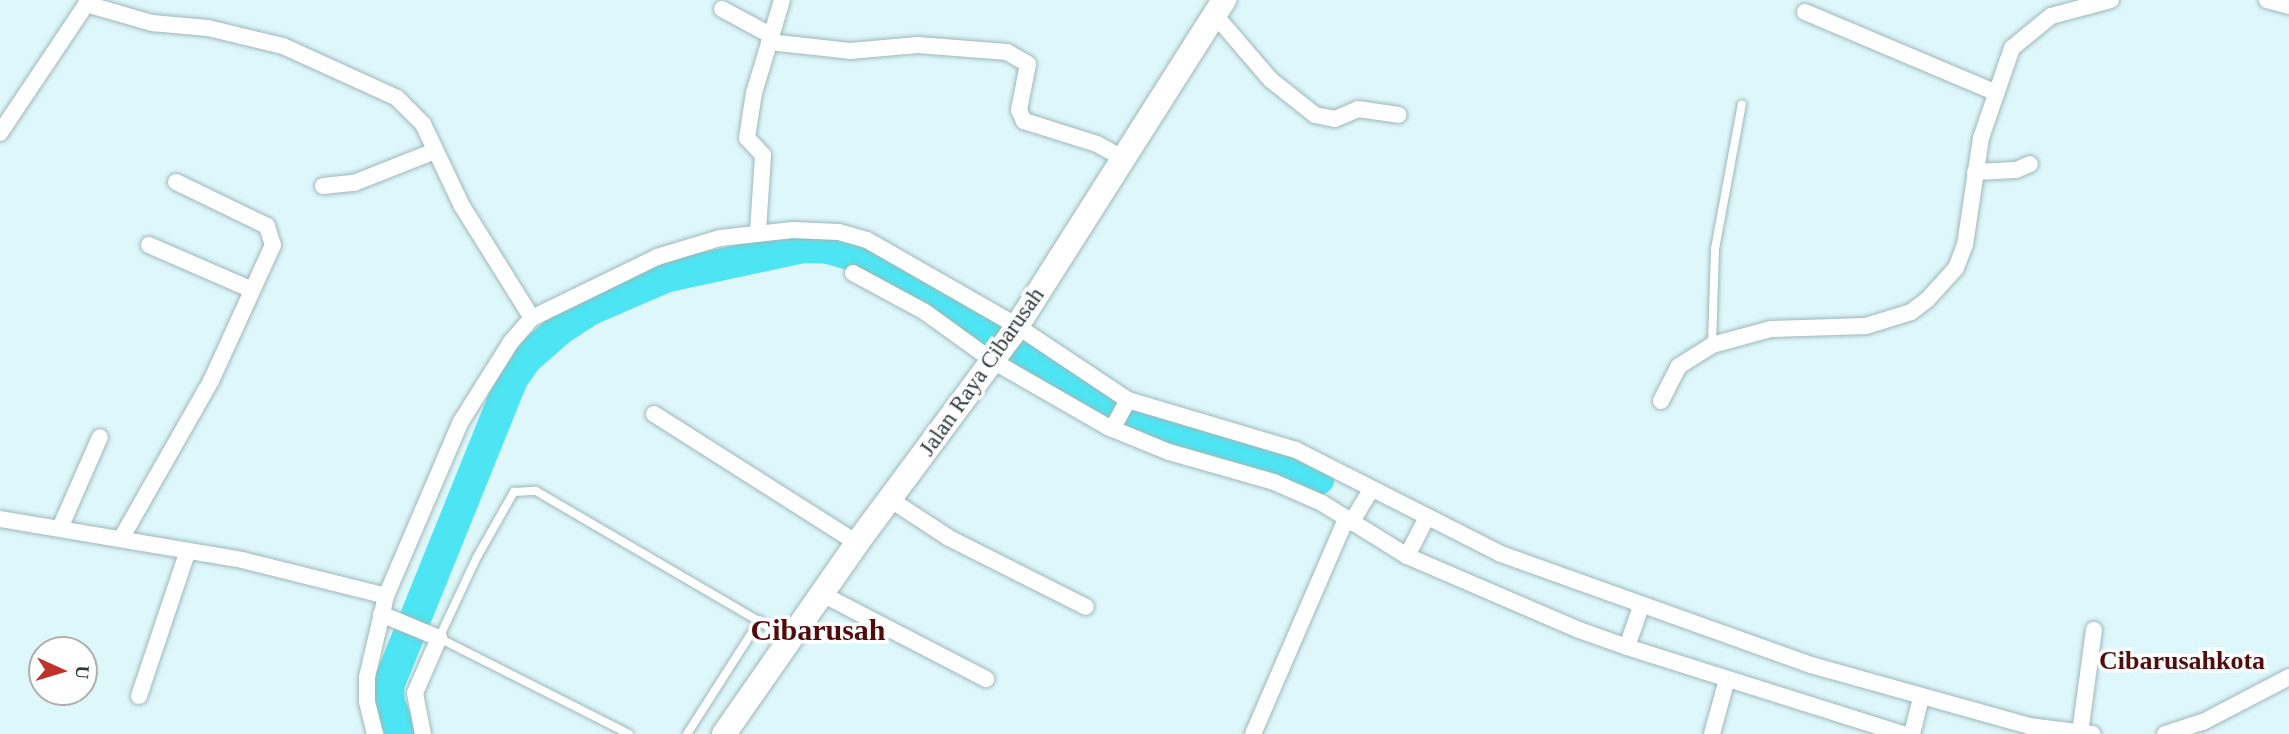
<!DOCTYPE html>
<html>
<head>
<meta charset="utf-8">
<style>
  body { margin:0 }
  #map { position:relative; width:2289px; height:734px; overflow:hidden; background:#def7fa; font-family:Georgia,serif }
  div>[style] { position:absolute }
  .river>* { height:32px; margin:-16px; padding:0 16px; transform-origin:16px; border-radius:16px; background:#4de5f3 }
  .roads { filter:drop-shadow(0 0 2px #9fb7b9) drop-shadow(0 0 2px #9fb7b9) }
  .lane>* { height:8px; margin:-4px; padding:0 4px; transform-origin:4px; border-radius:4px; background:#fff }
  .street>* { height:16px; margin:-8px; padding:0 8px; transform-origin:8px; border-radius:8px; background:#fff }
  .primary>* { height:24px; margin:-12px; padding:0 12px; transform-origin:12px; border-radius:12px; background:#fff }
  span { translate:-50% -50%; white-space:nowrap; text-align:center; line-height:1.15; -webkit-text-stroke:7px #fff; paint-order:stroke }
  .street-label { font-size:23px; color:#2f393a }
  .quarter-label { font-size:26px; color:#500b0a; font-weight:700 }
  .district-label { font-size:30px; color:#500b0a; font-weight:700 }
  .north { position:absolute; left:28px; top:636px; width:70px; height:70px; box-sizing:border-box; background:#fff; border:2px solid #acb0b0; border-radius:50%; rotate:94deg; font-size:19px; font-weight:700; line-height:28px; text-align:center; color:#2f393a }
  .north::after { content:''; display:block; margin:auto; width:24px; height:32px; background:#c0312c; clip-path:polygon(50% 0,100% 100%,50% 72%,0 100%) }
</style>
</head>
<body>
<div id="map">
  <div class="river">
    <i style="left:402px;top:734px;width:33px;rotate:-113deg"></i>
    <i style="left:389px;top:704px;width:18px;rotate:-93deg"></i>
    <i style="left:388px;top:686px;width:331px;rotate:-68deg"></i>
    <i style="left:512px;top:379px;width:24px;rotate:-55deg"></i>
    <i style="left:526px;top:359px;width:45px;rotate:-41.4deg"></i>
    <i style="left:560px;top:329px;width:37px;rotate:-33deg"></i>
    <i style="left:591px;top:309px;width:84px;rotate:-23.2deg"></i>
    <i style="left:668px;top:276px;width:138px;rotate:-12.1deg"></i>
    <i style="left:803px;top:247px;width:25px;rotate:2deg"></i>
    <i style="left:828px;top:248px;width:46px;rotate:15.3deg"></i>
    <i style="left:872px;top:260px;width:274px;rotate:32.9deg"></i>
    <i style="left:1102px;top:409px;width:43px;rotate:23.6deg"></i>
    <i style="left:1141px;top:426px;width:115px;rotate:14deg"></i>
    <i style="left:1253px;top:454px;width:70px;rotate:21deg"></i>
  </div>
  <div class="roads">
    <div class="lane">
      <i style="left:1712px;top:345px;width:96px;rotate:-88.2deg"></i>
      <i style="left:1715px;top:249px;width:147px;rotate:-79.5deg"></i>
      <i style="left:629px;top:734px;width:213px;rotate:-153.2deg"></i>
      <i style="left:439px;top:638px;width:89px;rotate:-64.9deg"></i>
      <i style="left:477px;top:557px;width:75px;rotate:-60.4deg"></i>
      <i style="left:514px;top:492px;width:22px;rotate:-3deg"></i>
      <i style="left:536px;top:491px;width:292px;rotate:30.3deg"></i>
      <i style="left:687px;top:734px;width:135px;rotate:-57.4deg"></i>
    </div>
    <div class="street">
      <i style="left:2267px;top:0;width:23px;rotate:15deg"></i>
      <i style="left:86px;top:4px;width:69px;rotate:16.1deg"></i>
      <i style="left:152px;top:23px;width:56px;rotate:5.1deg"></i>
      <i style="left:208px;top:28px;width:77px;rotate:13.5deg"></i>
      <i style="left:283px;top:46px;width:125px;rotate:24.5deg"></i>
      <i style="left:397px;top:98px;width:37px;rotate:45deg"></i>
      <i style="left:423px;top:124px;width:91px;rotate:64.6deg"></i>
      <i style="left:462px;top:206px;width:132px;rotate:58deg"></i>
      <i style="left:722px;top:9px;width:55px;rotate:28.4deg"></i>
      <i style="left:1805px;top:12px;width:205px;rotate:22.9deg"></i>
      <i style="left:1215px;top:15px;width:86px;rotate:49.3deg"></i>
      <i style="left:1271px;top:80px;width:56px;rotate:38.5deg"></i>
      <i style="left:1315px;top:115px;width:20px;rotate:11deg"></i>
      <i style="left:1335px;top:119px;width:25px;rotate:-23deg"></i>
      <i style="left:1358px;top:109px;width:41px;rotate:8.3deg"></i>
      <i style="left:769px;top:42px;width:81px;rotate:6.3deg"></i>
      <i style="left:850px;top:51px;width:68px;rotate:-5deg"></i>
      <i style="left:918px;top:45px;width:89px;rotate:4.5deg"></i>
      <i style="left:1007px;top:52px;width:24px;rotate:30deg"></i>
      <i style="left:1028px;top:64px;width:47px;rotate:101.1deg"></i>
      <i style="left:1019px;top:110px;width:12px;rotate:66deg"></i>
      <i style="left:1024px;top:121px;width:77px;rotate:17.5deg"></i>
      <i style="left:1097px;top:144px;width:29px;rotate:29deg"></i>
      <i style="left:0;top:133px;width:160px;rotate:-56.2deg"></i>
      <i style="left:1975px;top:172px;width:41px;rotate:-2.8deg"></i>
      <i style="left:2016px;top:170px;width:15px;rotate:-23deg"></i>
      <i style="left:323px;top:186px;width:31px;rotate:-6deg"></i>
      <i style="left:354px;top:183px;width:87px;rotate:-21.6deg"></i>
      <i style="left:758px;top:231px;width:76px;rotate:-86.2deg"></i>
      <i style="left:763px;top:155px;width:23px;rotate:-133deg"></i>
      <i style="left:747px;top:138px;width:46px;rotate:-81.2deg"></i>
      <i style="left:754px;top:93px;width:97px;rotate:-73.2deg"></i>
      <i style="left:149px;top:245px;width:110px;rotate:23.5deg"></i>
      <i style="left:853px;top:273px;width:82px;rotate:28.4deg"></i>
      <i style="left:925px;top:312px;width:84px;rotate:35.8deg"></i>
      <i style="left:993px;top:361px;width:133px;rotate:29.9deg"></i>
      <i style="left:1108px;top:427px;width:66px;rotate:22.3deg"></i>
      <i style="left:1169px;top:452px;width:109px;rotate:15.9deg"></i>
      <i style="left:1274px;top:482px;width:52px;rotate:23.6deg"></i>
      <i style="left:1322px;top:503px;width:100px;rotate:31.9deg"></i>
      <i style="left:1407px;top:556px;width:187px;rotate:23.3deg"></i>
      <i style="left:1579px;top:630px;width:51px;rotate:19.5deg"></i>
      <i style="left:1627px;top:647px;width:43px;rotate:-71.1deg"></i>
      <i style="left:1661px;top:401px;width:39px;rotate:-63deg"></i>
      <i style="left:1679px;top:366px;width:39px;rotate:-32deg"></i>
      <i style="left:1712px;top:345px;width:61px;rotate:-15.2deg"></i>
      <i style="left:1771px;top:329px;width:95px;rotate:-1.8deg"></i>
      <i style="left:1866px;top:326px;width:47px;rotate:-17.3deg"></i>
      <i style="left:1911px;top:312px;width:20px;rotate:-37deg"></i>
      <i style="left:1927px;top:300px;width:43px;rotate:-47.8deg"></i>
      <i style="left:1956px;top:268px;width:25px;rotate:-69deg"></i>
      <i style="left:1965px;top:245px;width:108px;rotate:-81.5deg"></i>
      <i style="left:1981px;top:138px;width:95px;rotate:-71deg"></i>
      <i style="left:2012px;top:48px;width:50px;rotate:-39.4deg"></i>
      <i style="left:2051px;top:16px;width:62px;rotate:-14.9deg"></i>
      <i style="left:654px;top:414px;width:241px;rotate:32.4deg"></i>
      <i style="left:1112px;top:429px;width:33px;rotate:-61deg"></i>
      <i style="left:891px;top:500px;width:69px;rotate:33.2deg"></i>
      <i style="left:949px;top:538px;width:153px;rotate:26.7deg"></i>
      <i style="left:0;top:519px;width:245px;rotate:9.6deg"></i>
      <i style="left:242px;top:560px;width:148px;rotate:14deg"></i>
      <i style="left:1351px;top:523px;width:37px;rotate:-59deg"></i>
      <i style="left:60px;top:528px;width:99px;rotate:-66.3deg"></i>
      <i style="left:122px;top:537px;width:180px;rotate:-60.3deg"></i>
      <i style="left:211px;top:381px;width:149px;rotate:-65.5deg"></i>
      <i style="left:273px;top:245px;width:20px;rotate:-108deg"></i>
      <i style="left:267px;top:226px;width:101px;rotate:-154.2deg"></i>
      <i style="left:1407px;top:556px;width:42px;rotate:-62.8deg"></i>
      <i style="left:822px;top:594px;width:185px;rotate:27.4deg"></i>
      <i style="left:381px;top:614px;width:63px;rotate:22.5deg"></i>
      <i style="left:439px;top:638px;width:60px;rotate:113.6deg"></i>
      <i style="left:415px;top:693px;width:42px;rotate:79deg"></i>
      <i style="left:1627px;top:647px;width:289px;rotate:17.5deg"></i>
      <i style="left:139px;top:696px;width:151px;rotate:-71.4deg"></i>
      <i style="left:2080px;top:733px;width:104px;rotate:-82.3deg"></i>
      <i style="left:375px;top:734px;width:34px;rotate:-104deg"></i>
      <i style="left:367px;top:701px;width:24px;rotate:-90deg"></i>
      <i style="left:367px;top:677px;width:83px;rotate:-76.8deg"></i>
      <i style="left:386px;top:596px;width:188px;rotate:-66.8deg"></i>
      <i style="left:460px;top:423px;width:96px;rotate:-57.8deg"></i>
      <i style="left:511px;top:342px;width:32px;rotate:-49deg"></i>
      <i style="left:532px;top:318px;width:139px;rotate:-26deg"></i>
      <i style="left:657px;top:257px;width:66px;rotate:-16.8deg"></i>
      <i style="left:720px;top:238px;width:73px;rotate:-6.3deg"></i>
      <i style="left:793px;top:230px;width:46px;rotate:2.5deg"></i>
      <i style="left:839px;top:232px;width:29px;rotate:16deg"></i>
      <i style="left:867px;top:240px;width:173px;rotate:29.8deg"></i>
      <i style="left:1017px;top:326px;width:133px;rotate:33.7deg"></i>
      <i style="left:1128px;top:400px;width:175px;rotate:16.6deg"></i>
      <i style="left:1296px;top:450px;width:230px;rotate:26.9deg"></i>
      <i style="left:1501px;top:554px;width:329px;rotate:19.7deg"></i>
      <i style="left:1811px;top:665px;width:226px;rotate:15.6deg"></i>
      <i style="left:2029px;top:726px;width:64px;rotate:7.2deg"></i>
      <i style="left:1253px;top:734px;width:234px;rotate:-66.6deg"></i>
      <i style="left:1712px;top:734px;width:57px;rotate:-74.7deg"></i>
      <i style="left:1912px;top:734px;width:38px;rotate:-76deg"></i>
      <i style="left:2165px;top:734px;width:40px;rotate:-18deg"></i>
      <i style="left:2203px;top:722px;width:97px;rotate:-27.6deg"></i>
    </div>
    <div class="primary">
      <i style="left:724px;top:734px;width:233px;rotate:-55.1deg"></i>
      <i style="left:857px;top:543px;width:260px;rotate:-53.4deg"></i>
      <i style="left:1012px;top:334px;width:396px;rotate:-57.6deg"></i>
    </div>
  </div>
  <div class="street-label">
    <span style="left:982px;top:372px;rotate:-55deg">Jalan Raya Cibarusah</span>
  </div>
  <div class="quarter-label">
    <span style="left:2182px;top:661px">Cibarusahkota</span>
  </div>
  <div class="district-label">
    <span style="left:818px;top:630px">Cibarusah</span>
  </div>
  <div class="north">U</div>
</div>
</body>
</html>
